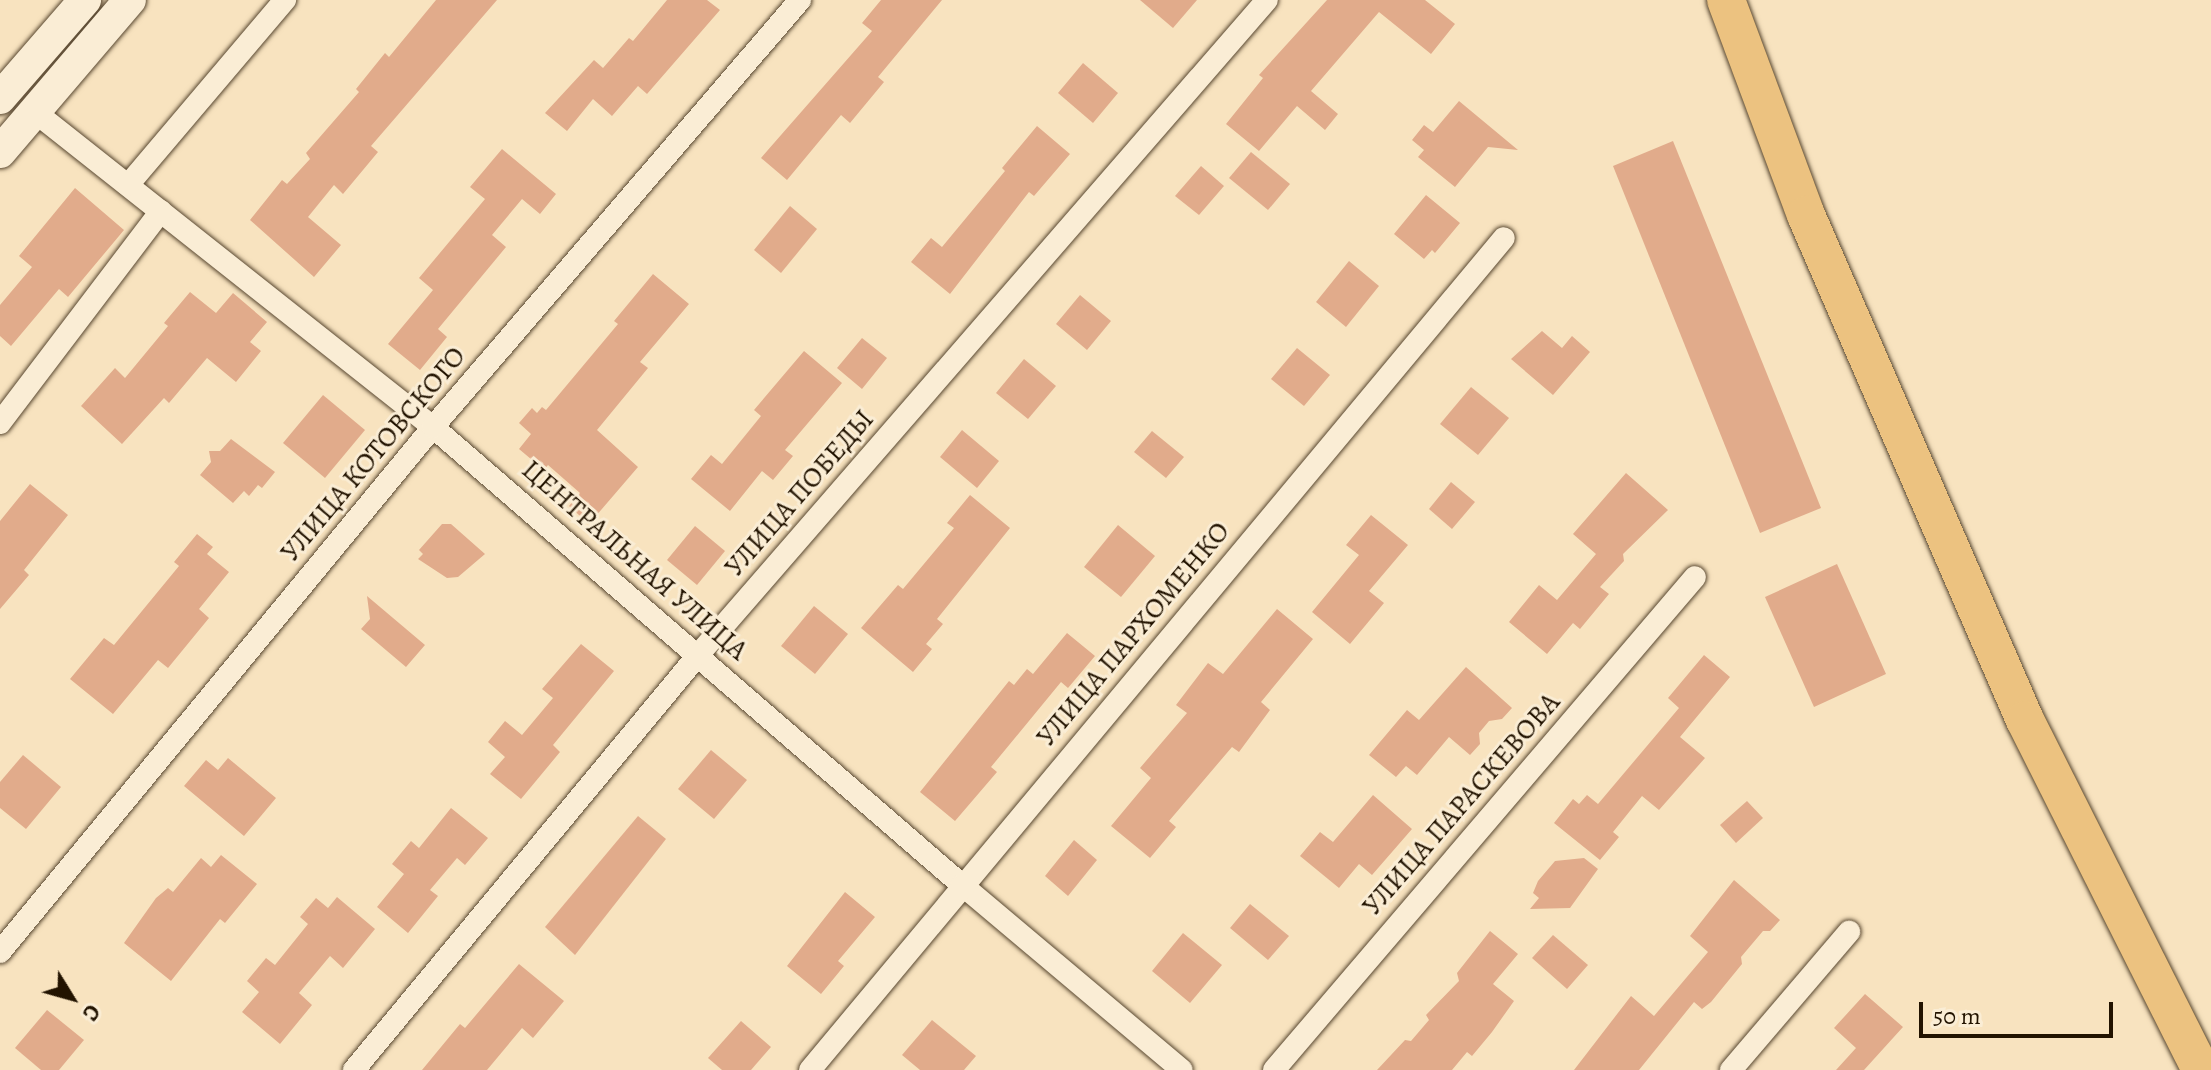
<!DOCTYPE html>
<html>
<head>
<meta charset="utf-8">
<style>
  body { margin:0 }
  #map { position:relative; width:2211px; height:1070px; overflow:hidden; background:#f8e3bf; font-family:Alegreya,serif }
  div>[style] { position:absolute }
  .building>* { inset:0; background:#e1ab8b }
  .roads { filter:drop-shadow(0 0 2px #584730) drop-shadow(0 0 2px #584730) }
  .minor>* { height:22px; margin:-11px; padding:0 11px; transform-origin:11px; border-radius:11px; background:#faedd5 }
  .secondary>* { height:32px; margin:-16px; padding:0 16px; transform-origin:16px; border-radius:16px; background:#faedd5 }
  .trunk>* { height:38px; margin:-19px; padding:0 19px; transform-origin:19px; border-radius:19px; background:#ecc280 }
  span { translate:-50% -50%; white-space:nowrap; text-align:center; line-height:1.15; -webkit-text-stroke:6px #faedd5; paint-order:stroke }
  .street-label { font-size:28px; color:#221300 }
  .north { position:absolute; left:32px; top:958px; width:80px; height:80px; -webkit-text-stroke:6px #faedd5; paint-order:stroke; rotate:127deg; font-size:22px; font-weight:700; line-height:32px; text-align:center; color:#221300 }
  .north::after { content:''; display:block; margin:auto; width:28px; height:36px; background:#221300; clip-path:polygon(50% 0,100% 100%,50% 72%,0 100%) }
  .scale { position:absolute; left:1919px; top:1002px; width:194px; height:36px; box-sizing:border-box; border:4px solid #221300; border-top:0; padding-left:10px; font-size:24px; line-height:28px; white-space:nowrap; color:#221300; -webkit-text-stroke:6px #faedd5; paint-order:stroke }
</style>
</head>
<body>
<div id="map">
  <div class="building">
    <i style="clip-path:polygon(436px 0,497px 0,371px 146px,378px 152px,343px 194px,334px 185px,308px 217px,341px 245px,314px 277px,250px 220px,282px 180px,287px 184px,310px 159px,306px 153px,359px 92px,356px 89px,385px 53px,389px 57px)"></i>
    <i style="clip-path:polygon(667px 0,707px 0,720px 10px,647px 94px,638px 86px,612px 116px,593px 99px,567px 131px,545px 113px,594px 60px,603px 68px,629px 38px,633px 41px)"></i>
    <i style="clip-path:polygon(881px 0,942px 0,878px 77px,884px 82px,850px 123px,841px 115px,787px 180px,761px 158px,872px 31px,862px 23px)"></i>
    <i style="clip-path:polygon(1140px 0,1197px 0,1173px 28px)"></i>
    <i style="clip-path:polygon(1327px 0,1425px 0,1455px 24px,1431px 54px,1379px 12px,1311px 91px,1338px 114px,1325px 130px,1297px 106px,1259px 151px,1226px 124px,1263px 78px,1259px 75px)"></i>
    <i style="clip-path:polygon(1083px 63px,1118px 93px,1093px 123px,1058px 93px)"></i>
    <i style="clip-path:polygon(1459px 101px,1518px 150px,1488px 147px,1455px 187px,1418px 157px,1424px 150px,1412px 140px,1424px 125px,1433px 132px)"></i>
    <i style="clip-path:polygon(1037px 126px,1070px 154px,1034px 196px,1029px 192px,950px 294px,911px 262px,931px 238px,942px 247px,1005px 171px,1002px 168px)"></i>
    <i style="clip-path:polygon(1673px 141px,1821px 508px,1760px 533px,1613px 166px)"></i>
    <i style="clip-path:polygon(502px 149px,556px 194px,540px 214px,522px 199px,492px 235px,506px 247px,438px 329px,447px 337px,420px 370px,388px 344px,433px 290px,419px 278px,485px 199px,470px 187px)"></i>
    <i style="clip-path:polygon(1251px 152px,1290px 184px,1268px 210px,1229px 178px)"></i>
    <i style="clip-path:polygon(1201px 166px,1224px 186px,1199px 215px,1175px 196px)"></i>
    <i style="clip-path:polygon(75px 188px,124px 230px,68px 297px,59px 289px,11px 346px,0 336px,0 305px,32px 267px,19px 256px)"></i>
    <i style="clip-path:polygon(1426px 195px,1460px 223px,1435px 253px,1432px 250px,1424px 259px,1394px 234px)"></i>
    <i style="clip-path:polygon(790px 206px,817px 229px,781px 273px,754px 250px)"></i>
    <i style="clip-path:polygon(1349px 261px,1379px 286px,1346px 327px,1316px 302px)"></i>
    <i style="clip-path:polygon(653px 274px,689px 304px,640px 362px,648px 368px,597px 430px,638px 467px,589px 524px,569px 506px,580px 493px,548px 465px,544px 470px,519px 449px,531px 434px,519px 423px,532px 408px,537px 413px,542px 407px,546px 410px,618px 324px,614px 321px)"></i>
    <i style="clip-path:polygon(190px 292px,216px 313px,233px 293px,267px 322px,250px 342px,261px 351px,236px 382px,207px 358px,169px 403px,164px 398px,122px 444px,81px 406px,115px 368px,125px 378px,168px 326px,164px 323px)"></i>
    <i style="clip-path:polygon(1080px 295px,1111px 321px,1087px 350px,1056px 324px)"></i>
    <i style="clip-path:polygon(1542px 331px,1562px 348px,1572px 336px,1590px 352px,1553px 395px,1511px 359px)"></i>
    <i style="clip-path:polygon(862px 338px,887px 358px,862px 389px,837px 368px)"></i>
    <i style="clip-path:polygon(1297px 348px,1330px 375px,1304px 406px,1271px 379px)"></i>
    <i style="clip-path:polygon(804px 351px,842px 383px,785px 450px,793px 456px,773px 480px,762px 471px,730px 511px,691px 479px,711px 455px,722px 464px,761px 416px,754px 410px)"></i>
    <i style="clip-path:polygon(1024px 359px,1056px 386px,1028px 419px,996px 393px)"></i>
    <i style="clip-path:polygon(1471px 387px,1509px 418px,1478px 455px,1440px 424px)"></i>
    <i style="clip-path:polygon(323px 395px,365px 430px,325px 478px,283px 443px)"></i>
    <i style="clip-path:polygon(962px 430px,999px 461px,977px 488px,940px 457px)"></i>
    <i style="clip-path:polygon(1152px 431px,1184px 457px,1166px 478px,1134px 452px)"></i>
    <i style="clip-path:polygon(231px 439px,275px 472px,262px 488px,258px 485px,249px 496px,244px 491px,233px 503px,200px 475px,211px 462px,209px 451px,220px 451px)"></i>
    <i style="clip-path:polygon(1626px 473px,1668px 510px,1623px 554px,1624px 561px,1600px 587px,1609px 594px,1580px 629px,1573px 623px,1547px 654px,1509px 622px,1539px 585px,1557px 600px,1596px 554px,1573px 534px)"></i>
    <i style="clip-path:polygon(1451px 482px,1475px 502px,1452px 529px,1429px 509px)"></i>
    <i style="clip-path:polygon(30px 484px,68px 515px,24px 570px,29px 575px,0 609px,0 521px)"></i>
    <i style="clip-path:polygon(970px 495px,1010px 528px,937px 619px,943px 624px,926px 644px,932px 649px,913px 672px,861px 628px,898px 585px,903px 589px,954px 528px,947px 523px)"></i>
    <i style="clip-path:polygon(1371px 515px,1408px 545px,1369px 591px,1384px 603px,1350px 644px,1312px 612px,1359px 555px,1346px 545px)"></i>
    <i style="clip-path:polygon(442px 524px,451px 524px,485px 554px,458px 577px,447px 578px,418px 559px,423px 554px,419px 550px)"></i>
    <i style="clip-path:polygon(1118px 525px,1155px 556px,1121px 597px,1084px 567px)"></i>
    <i style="clip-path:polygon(695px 526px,725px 551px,697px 585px,667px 560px)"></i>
    <i style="clip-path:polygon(197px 534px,213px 547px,207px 554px,229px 572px,199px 609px,209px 618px,168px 668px,158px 660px,113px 714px,70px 679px,104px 638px,114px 645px,179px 566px,174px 562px)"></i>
    <i style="clip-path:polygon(1837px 564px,1886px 674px,1814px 707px,1765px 597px)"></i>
    <i style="clip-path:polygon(367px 596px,425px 645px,406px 667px,361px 629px,370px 619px)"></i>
    <i style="clip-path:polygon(814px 606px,848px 634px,815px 674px,781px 646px)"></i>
    <i style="clip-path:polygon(1277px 609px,1313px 639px,1261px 702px,1270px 710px,1239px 752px,1232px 747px,1169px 821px,1176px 827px,1150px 858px,1111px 826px,1151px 778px,1140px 768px,1187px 713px,1176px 705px,1208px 663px,1223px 674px)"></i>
    <i style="clip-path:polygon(1067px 633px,1095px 656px,1068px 688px,1061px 682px,991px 767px,997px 772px,955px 821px,920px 792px,1009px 681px,1014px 685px,1027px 669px,1033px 674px)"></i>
    <i style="clip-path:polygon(581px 644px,614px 671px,553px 745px,560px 752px,521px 799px,490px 774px,505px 757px,488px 742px,505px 721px,522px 735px,553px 698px,542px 689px)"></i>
    <i style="clip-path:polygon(1704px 655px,1730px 677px,1680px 737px,1705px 758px,1659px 810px,1642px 796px,1613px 832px,1619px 837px,1600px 860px,1554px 823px,1573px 799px,1579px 804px,1587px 795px,1598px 804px,1679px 708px,1668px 698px)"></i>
    <i style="clip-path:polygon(1466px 667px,1512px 708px,1502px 719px,1489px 721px,1479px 733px,1480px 744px,1470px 755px,1449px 737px,1417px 775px,1406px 766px,1396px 777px,1369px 755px,1407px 710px,1419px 720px)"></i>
    <i style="clip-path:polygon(711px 750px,747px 780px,714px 819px,678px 789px)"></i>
    <i style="clip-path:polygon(23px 755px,61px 787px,26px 829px,0 808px,0 782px)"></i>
    <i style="clip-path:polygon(228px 758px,276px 798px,244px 836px,184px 786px,206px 760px,218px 770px)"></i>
    <i style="clip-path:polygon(1373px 795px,1412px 829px,1372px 875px,1359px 864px,1339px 888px,1300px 856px,1320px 832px,1333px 842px)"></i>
    <i style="clip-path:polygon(1747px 801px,1763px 818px,1736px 843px,1720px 825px)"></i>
    <i style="clip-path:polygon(451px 808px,488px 838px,465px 865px,457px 858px,430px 890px,438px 896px,408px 933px,377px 907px,404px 874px,392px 864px,411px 841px,419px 848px)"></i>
    <i style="clip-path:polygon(638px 816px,666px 839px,575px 955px,545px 927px)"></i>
    <i style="clip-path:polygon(1074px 840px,1097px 860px,1068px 896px,1045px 876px)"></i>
    <i style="clip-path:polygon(221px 855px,257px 884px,225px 923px,220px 919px,171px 981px,124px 943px,156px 898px,168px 888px,173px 892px,201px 858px,211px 867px)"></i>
    <i style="clip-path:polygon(1584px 858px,1598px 869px,1570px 908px,1530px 909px,1539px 898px,1533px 893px,1538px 881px,1555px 861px)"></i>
    <i style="clip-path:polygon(1734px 880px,1780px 920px,1770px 931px,1763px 931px,1741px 957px,1742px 964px,1711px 1002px,1702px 1009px,1694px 1002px,1639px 1070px,1574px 1070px,1631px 996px,1654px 1016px,1708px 952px,1690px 936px)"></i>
    <i style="clip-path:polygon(845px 892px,875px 917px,838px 961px,844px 966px,821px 994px,787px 966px)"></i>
    <i style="clip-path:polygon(337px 897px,375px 929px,343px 968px,330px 956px,315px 974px,299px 993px,312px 1005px,280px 1044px,242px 1012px,259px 992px,247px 981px,266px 958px,275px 965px,308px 924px,300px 917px,316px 898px,328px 908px)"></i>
    <i style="clip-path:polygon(1250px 904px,1289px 936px,1268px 960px,1230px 928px)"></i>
    <i style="clip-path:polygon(1490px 931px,1518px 954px,1493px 984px,1514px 1001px,1492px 1032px,1472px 1056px,1467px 1052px,1452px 1070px,1377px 1070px,1405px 1040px,1411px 1041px,1429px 1020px,1426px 1015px,1459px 981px,1457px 973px)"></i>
    <i style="clip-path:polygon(1183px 933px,1222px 965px,1190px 1003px,1152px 971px)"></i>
    <i style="clip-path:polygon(1553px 935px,1588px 965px,1567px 989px,1532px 958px)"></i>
    <i style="clip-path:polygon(519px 964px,564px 1001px,533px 1038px,522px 1028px,487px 1070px,422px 1070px,460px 1024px,465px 1028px)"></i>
    <i style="clip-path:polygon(1865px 994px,1903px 1027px,1864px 1070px,1836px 1070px,1856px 1048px,1834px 1028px)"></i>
    <i style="clip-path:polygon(47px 1010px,84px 1040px,59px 1070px,41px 1070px,15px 1048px)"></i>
    <i style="clip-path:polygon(932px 1020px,976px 1056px,964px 1070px,920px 1070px,902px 1055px)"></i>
    <i style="clip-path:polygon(741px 1021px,771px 1047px,751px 1070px,722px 1070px,708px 1058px)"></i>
  </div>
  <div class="roads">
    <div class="minor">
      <i style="left:35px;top:112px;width:508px;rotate:38.36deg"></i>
      <i style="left:433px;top:427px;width:700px;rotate:40.89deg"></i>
      <i style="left:962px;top:885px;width:287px;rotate:40.1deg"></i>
      <i style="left:128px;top:185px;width:243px;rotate:-49.7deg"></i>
      <i style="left:0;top:423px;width:266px;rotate:-52.8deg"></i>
      <i style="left:0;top:952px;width:681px;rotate:-50.49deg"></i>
      <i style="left:433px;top:427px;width:563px;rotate:-49.32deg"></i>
      <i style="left:354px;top:1070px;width:540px;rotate:-50.33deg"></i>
      <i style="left:699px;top:654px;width:866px;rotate:-49.03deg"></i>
      <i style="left:810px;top:1070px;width:1083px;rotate:-50.17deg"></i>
      <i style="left:1274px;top:1070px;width:648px;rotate:-49.5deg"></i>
      <i style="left:1731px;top:1070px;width:182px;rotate:-49.5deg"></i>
    </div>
    <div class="secondary">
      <i style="left:0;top:98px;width:130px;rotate:-49.1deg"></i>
      <i style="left:0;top:152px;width:200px;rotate:-49.5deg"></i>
    </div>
    <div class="trunk">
      <i style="left:1726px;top:0;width:229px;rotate:69.6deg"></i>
      <i style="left:1806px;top:215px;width:550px;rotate:66.56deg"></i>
      <i style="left:2025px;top:720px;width:392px;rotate:63.3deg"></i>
    </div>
  </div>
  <div class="street-label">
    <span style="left:373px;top:454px;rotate:-50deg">УЛИЦА КОТОВСКОГО</span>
    <span style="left:799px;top:493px;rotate:-49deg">УЛИЦА ПОБЕДЫ</span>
    <span style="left:635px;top:560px;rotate:41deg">ЦЕНТРАЛЬНАЯ УЛИЦА</span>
    <span style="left:1133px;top:634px;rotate:-50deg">УЛИЦА ПАРХОМЕНКО</span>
    <span style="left:1461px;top:804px;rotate:-49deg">УЛИЦА ПАРАСКЕВОВА</span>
  </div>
  <div class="north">С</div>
  <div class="scale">50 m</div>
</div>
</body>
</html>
